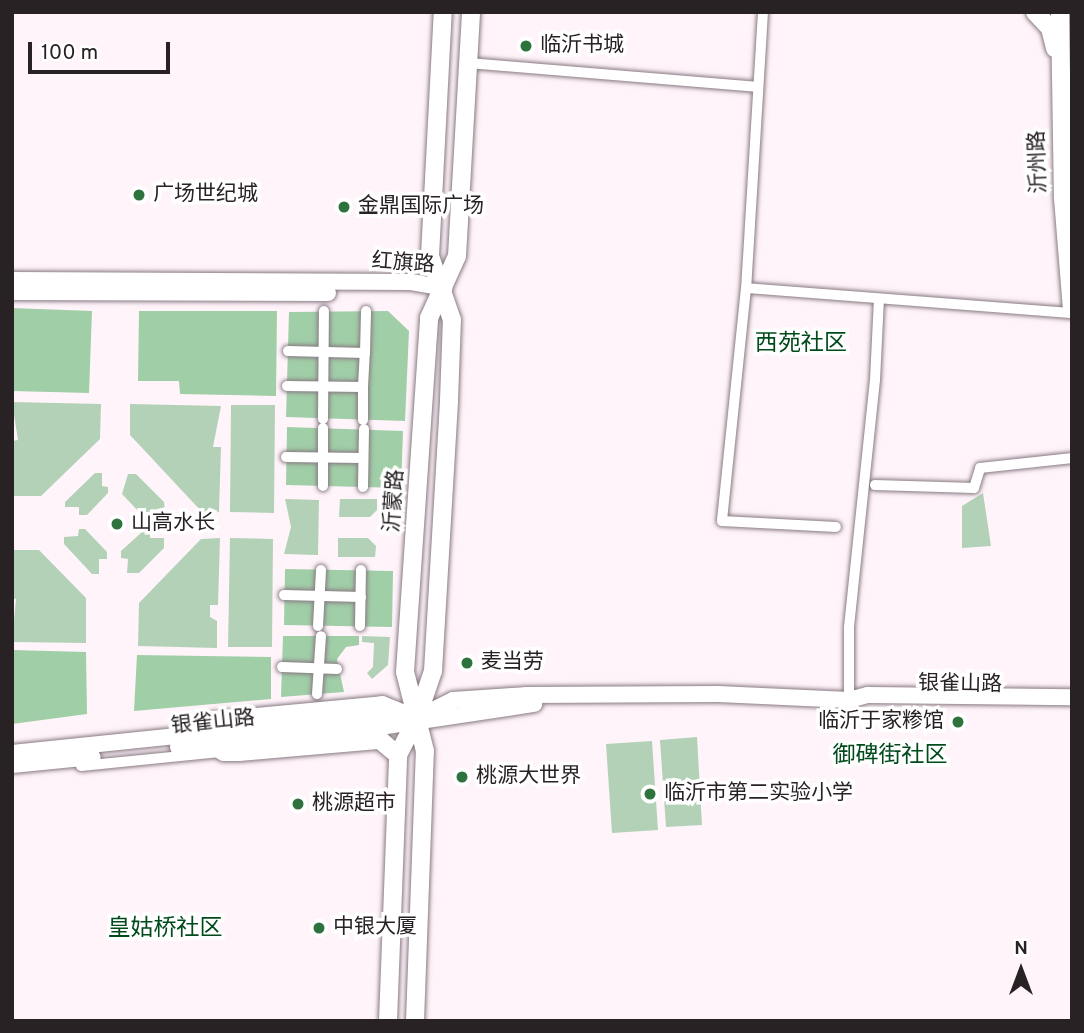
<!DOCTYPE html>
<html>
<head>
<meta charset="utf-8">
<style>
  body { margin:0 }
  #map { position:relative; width:1084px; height:1033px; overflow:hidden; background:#fff4fa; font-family:Overpass,"Noto Sans SC",sans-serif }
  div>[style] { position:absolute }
  .green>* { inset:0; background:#b2d1b6 }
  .forest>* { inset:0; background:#a0cea7 }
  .roads { filter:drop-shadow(0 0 2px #897a83) drop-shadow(0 0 2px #897a83) }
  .street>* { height:10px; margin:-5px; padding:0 5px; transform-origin:5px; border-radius:5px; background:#fff }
  .secondary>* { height:16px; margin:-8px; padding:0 8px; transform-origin:8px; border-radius:8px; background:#fff }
  .primary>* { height:18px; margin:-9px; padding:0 9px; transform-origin:9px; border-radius:9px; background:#fff }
  .dots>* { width:19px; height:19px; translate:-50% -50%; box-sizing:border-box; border:4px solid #fff; border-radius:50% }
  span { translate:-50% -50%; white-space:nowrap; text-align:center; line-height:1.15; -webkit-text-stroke:7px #fff; paint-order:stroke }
  .poi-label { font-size:21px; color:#282225 }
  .left { translate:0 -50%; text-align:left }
  .right { translate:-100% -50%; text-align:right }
  .street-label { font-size:21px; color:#282225 }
  .neighbourhood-label { font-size:23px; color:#014a1b }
  .frame { position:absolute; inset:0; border:14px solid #282225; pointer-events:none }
  .north { position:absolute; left:986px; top:935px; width:70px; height:70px; -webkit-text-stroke:5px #fff; paint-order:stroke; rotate:0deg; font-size:19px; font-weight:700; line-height:28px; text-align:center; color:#282225 }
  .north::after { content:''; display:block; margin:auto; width:24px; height:32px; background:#282225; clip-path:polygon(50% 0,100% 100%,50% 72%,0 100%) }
  .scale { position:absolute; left:28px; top:42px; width:142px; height:32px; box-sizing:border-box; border:4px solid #282225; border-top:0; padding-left:9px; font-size:21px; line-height:24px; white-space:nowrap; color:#282225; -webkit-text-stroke:5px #fff; paint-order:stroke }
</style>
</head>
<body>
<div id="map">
  <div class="green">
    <i style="clip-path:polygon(12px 402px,101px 404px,100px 439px,41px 496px,12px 496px,12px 441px,18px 440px)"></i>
    <i style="clip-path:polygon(130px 404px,221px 406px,213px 447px,221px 447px,219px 512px,202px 512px,130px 435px)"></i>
    <i style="clip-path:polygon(231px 405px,275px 405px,274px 513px,230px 512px)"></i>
    <i style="clip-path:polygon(95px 473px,102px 473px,102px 486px,108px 487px,108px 493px,87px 515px,79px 515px,79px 507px,65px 507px,65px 502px)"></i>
    <i style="clip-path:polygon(128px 474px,136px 474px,164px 502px,165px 510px,151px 509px,150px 517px,144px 517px,122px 494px)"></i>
    <i style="clip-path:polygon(983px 493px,991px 546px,962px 548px,962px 506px)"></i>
    <i style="clip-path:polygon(285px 499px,319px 500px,318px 555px,284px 554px,291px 527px)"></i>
    <i style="clip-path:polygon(340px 499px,377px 499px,377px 510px,370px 517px,339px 517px)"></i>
    <i style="clip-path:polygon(79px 529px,85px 529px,107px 552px,107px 559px,99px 559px,99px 574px,92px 574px,64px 544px,64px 537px,78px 536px)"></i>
    <i style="clip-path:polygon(150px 531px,150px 538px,164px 538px,164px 548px,139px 573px,127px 573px,128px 559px,121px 558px,121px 551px,142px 532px)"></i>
    <i style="clip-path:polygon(220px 538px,218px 605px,210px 605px,210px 617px,217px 621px,217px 648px,138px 646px,139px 603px,201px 539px)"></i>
    <i style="clip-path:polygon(230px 538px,273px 539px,272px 647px,228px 647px)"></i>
    <i style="clip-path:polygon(338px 538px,368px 538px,376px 546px,375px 557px,338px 557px)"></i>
    <i style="clip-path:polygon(12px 550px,39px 550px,86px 598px,86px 643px,12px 642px,16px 599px,12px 598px)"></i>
    <i style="clip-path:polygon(362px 636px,390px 637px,388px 665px,372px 679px,367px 673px,373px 667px,374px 643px,362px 642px)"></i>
    <i style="clip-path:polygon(697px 737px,702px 825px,666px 827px,660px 740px)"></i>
    <i style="clip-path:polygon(652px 741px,658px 830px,612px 833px,606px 744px)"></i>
  </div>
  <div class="forest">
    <i style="clip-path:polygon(12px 308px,92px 311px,89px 393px,12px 391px)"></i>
    <i style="clip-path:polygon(139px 311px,277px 311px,276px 396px,180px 394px,179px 381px,138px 381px)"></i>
    <i style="clip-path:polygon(388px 311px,409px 331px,405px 421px,286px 417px,289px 312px)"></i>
    <i style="clip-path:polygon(287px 427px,403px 431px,401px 488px,286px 485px)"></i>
    <i style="clip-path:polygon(285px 569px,393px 571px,392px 627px,284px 625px)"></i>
    <i style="clip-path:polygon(283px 636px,359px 636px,359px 645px,346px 647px,337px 659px,344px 692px,281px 697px)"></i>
    <i style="clip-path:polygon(12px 650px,86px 652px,87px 714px,12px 724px)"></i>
    <i style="clip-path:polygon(137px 655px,271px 657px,271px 699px,134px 711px)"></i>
  </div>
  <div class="roads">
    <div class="street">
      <i style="left:763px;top:12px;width:277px;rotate:93.5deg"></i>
      <i style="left:746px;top:288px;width:327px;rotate:4.4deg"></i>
      <i style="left:467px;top:63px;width:291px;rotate:4.7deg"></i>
      <i style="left:746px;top:288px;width:234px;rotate:95.9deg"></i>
      <i style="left:722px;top:521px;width:114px;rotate:3deg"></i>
      <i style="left:288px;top:351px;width:77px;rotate:1.5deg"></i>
      <i style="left:365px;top:353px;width:42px;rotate:-88.6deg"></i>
      <i style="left:287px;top:386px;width:76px;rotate:0.8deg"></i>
      <i style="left:363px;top:387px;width:33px;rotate:90deg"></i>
      <i style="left:363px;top:387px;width:34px;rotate:-87deg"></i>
      <i style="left:323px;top:419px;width:108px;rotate:-89.5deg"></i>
      <i style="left:286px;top:457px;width:76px;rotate:0.8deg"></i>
      <i style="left:875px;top:485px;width:99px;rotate:1.7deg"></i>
      <i style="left:974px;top:488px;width:21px;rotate:-73deg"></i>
      <i style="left:980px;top:468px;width:93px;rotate:-6.2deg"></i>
      <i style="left:323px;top:486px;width:58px;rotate:-90deg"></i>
      <i style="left:363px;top:487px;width:58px;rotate:-89deg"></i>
      <i style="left:284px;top:595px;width:77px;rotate:1.5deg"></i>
      <i style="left:318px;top:626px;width:56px;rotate:-86.9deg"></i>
      <i style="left:360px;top:626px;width:56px;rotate:-89deg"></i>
      <i style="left:282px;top:667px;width:55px;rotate:2.1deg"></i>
      <i style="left:317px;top:694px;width:58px;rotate:-86.1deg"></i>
      <i style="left:849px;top:700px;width:73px;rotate:-90deg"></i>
      <i style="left:849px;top:627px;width:248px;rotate:-84deg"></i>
      <i style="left:875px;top:380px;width:81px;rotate:-87.2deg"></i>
      <i style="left:81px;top:766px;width:142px;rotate:-5.7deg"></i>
    </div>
    <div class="secondary">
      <i style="left:12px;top:280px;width:399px;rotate:0.3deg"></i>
      <i style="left:411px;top:282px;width:34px;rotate:10deg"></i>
      <i style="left:12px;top:292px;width:316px;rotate:0.2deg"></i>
      <i style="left:191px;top:729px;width:25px;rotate:-21deg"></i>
      <i style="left:214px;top:720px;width:169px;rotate:-5.4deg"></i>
      <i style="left:382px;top:704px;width:22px;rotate:22deg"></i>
      <i style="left:178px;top:747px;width:203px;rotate:-5.7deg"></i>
      <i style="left:380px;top:727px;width:156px;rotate:-8.5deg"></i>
      <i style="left:12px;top:753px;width:371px;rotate:-5.9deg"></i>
      <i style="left:381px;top:715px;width:36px;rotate:5deg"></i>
      <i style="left:417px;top:718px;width:40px;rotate:-26.6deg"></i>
      <i style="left:453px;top:700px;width:74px;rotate:-3.9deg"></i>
      <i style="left:527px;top:695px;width:191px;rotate:-0.3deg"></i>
      <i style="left:718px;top:694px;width:131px;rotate:2.6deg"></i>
      <i style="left:849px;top:700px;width:20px;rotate:-15deg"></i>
      <i style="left:868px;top:695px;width:204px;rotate:0.6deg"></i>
      <i style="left:12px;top:765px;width:81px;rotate:-5.6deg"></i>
    </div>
    <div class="primary">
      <i style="left:1035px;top:12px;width:22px;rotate:47deg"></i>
      <i style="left:1050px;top:28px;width:21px;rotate:76deg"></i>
      <i style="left:1060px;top:12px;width:186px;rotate:89.1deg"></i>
      <i style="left:1063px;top:198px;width:112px;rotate:85.4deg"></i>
      <i style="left:211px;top:744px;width:15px;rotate:32deg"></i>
      <i style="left:224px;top:752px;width:15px"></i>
      <i style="left:239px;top:752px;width:142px;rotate:-4.9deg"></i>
      <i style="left:380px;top:740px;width:23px;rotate:40deg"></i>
      <i style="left:388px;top:1021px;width:266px;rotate:-87.8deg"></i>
      <i style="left:398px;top:755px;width:42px;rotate:-62.8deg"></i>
      <i style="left:417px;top:718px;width:50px;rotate:-71.2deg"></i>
      <i style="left:433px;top:671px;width:271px;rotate:-86.6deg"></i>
      <i style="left:449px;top:400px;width:80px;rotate:-87.9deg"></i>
      <i style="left:452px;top:320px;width:68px;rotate:-109deg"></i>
      <i style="left:430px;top:256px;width:244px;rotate:-87deg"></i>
      <i style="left:415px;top:1021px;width:270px;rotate:-87.9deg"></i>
      <i style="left:425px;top:751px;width:81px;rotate:-104.2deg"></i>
      <i style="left:405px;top:672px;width:355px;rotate:-86.1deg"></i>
      <i style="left:429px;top:318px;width:68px;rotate:-65.7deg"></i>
      <i style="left:457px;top:256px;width:244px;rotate:-86.7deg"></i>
    </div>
  </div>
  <div class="dots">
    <i style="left:526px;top:46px;background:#2e733e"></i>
    <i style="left:139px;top:195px;background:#2e733e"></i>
    <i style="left:344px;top:207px;background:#2e733e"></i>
    <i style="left:117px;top:524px;background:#2e733e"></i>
    <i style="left:467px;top:663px;background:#2e733e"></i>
    <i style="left:958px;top:722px;background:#2e733e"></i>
    <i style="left:462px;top:777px;background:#2e733e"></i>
    <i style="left:650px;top:794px;background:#2e733e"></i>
    <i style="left:298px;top:804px;background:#2e733e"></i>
    <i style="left:319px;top:928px;background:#2e733e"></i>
  </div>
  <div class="poi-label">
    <span class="left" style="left:540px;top:46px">临沂书城</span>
    <span class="left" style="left:153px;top:195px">广场世纪城</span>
    <span class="left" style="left:358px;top:207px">金鼎国际广场</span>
    <span class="left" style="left:131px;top:524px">山高水长</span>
    <span class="left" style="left:481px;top:663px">麦当劳</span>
    <span class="right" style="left:944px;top:722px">临沂于家糁馆</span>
    <span class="left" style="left:476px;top:777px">桃源大世界</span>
    <span class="left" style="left:664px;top:794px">临沂市第二实验小学</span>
    <span class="left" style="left:312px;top:804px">桃源超市</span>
    <span class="left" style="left:333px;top:928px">中银大厦</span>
  </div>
  <div class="street-label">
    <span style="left:1039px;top:162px;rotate:-92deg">沂州路</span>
    <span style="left:403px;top:264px;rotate:4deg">红旗路</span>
    <span style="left:395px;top:501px;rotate:-86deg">沂蒙路</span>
    <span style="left:960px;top:685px;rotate:1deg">银雀山路</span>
    <span style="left:213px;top:723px;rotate:-6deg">银雀山路</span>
  </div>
  <div class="neighbourhood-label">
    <span style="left:801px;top:345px">西苑社区</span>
    <span style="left:890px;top:757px">御碑街社区</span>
    <span style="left:165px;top:930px">皇姑桥社区</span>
  </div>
  <div class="frame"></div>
  <div class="north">N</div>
  <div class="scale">100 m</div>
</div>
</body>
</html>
